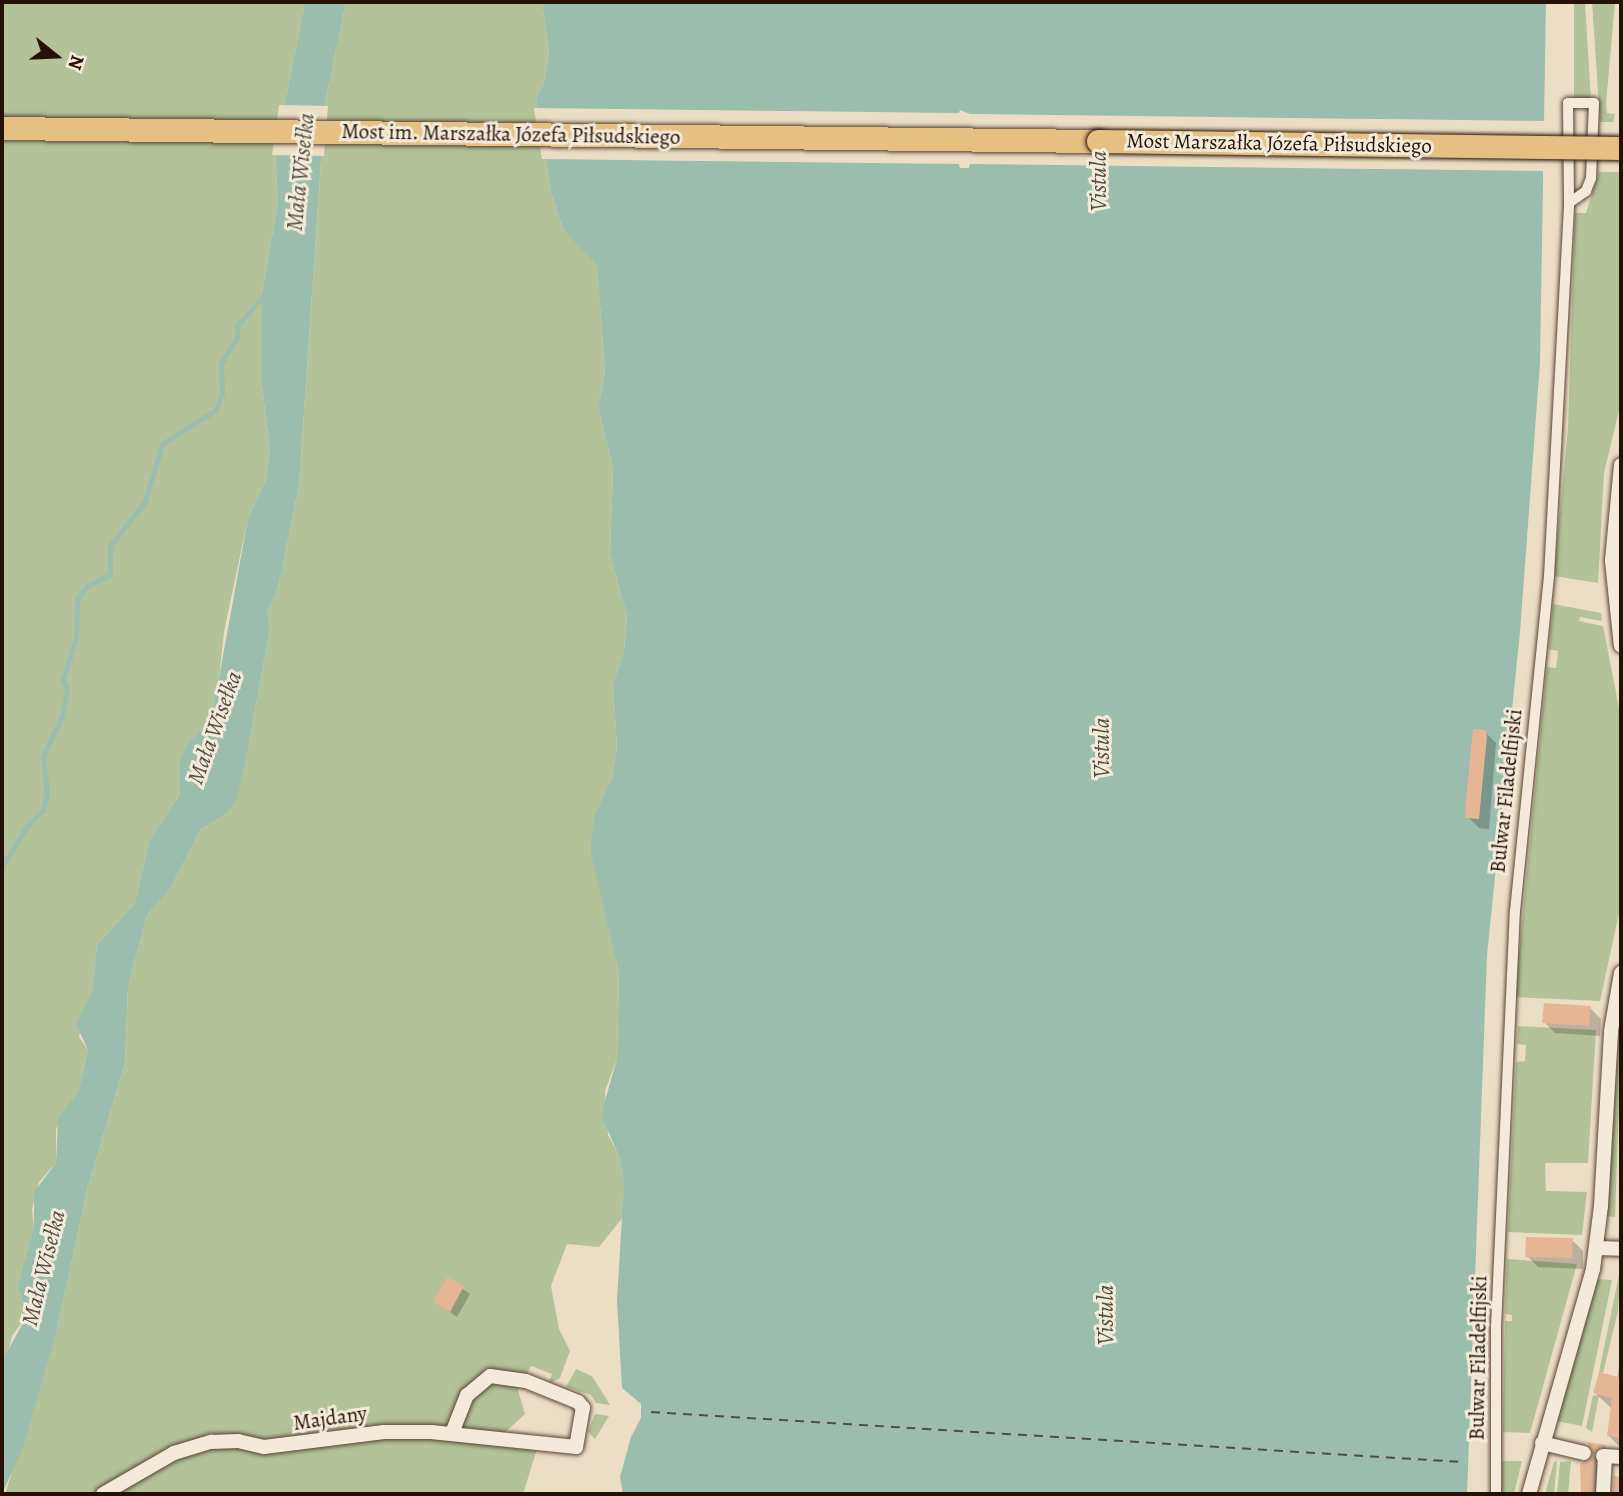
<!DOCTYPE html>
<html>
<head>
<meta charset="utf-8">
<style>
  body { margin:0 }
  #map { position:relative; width:1623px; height:1496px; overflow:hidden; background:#ecdec5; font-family:Alegreya,serif }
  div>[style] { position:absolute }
  .green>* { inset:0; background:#b3c298 }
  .water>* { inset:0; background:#9abdae }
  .pier>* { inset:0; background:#ecdec5 }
  .shadow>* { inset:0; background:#0003 }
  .stream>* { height:4.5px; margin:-2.25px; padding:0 2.25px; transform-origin:2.25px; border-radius:2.25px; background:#9abdae }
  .ferry>* { height:2px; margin-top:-1px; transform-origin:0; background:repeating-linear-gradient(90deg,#4e4d40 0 9px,transparent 0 16px) }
  .building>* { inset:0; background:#e6b596 }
  .roads { filter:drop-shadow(0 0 2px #574435) drop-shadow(0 0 2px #574435) }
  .pedestrian>* { height:10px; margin:-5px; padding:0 5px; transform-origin:5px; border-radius:5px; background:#f3ead9 }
  .minor>* { height:14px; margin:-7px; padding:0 7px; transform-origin:7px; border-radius:7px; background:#f3ead9 }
  .primary>* { height:23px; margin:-11.5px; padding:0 11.5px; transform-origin:11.5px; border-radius:11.5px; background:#e6bf82 }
  .bridges { filter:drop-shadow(0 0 2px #251105) drop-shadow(0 0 2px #251105) }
  .primary-bridge>* { height:23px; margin:-11.5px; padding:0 11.5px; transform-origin:11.5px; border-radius:11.5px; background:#e6bf82 }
  span { translate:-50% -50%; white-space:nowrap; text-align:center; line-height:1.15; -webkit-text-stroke:6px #f3ead9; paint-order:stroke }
  .street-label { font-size:21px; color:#251105 }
  .water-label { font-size:23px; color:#4e4d40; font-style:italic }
  .frame { position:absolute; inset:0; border:4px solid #251105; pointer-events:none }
  .north { position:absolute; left:21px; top:21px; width:70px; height:70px; -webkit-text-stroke:5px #f3ead9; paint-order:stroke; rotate:108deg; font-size:19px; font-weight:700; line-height:28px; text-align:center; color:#251105 }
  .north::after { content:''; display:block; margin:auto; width:24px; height:32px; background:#251105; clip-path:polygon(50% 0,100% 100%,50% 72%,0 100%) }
</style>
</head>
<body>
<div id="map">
  <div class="green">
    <i style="clip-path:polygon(2px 2px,305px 2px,275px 152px,278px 202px,262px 294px,262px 387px,270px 450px,266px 480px,248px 518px,224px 632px,216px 705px,211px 722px,188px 742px,180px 759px,180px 794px,149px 841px,135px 903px,97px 945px,92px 992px,79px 1037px,88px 1050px,78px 1092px,56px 1129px,56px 1163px,39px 1182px,32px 1210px,34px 1226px,17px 1287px,28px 1314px,12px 1336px,2px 1377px)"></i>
    <i style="clip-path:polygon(346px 2px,542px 2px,549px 53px,544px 83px,536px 98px,551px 192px,564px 231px,597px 264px,605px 373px,598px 407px,613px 468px,610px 554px,627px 616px,624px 651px,613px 684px,617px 747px,612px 778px,594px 818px,591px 849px,619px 973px,617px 1059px,605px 1091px,608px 1135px,619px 1155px,624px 1183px,623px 1217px,599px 1247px,567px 1244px,551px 1286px,559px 1329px,570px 1351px,560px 1378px,548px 1384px,552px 1374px,531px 1366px,518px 1390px,525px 1414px,504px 1433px,537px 1449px,523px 1494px,5px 1494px,56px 1334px,88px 1186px,125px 1063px,128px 986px,147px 915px,169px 891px,200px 830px,227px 813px,248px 748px,270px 628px,267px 612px,278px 588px,299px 485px,325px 103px)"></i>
    <i style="clip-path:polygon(1574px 2px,1585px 2px,1591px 100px,1574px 100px)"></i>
    <i style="clip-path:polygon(1592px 2px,1615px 2px,1606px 104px,1607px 113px,1615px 114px,1613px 122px,1600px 122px)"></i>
    <i style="clip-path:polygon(1599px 172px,1621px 172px,1621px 402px,1604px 473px,1598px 583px,1554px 576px,1568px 428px,1575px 213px,1586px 213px)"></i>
    <i style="clip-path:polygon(1553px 604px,1601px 613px,1602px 621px,1580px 617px,1579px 621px,1603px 626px,1621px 718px,1621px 904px,1600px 1001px,1515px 997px,1547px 667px,1556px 668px,1558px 651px,1549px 649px)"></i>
    <i style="clip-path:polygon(1518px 1026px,1596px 1030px,1588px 1163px,1545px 1163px,1546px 1191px,1587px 1192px,1582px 1235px,1508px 1232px,1516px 1062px,1525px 1061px,1526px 1045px,1517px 1044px)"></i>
    <i style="clip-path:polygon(1617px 1038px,1621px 1039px,1621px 1047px,1615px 1217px,1607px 1216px)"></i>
    <i style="clip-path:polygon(1507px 1259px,1577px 1264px,1530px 1433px,1503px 1432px,1505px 1321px,1512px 1321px,1512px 1315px,1505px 1314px)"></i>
    <i style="clip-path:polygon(1621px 1265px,1618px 1311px,1603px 1373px,1599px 1372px)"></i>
    <i style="clip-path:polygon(1597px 1279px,1612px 1280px,1582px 1426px,1557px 1421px)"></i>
    <i style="clip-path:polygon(576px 1369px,592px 1376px,610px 1405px,596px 1403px,591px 1395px,566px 1387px)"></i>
    <i style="clip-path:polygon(1593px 1395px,1599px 1396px,1592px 1432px,1586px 1428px)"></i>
    <i style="clip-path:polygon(595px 1414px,609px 1416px,595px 1439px,588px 1432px)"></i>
    <i style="clip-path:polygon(1502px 1461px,1522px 1461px,1514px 1494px,1502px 1494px)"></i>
    <i style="clip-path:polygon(1557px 1461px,1554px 1494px,1545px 1494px,1554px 1462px)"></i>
    <i style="clip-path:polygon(1571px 1461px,1568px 1494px,1557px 1493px,1560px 1462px)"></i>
  </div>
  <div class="water">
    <i style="clip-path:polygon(305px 2px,346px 2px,325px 103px,299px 485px,278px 588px,267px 612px,270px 628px,248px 748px,237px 799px,227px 813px,200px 830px,169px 891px,147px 915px,128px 986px,125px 1063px,88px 1186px,56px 1334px,22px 1450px,2px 1494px,3px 1359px,28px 1314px,17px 1287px,34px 1226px,34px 1192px,56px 1163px,58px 1119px,78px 1092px,88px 1050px,76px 1024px,92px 992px,97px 945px,135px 903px,149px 841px,180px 794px,180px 759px,188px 742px,211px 722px,248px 518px,266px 480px,270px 450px,262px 387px,262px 294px,278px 202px,275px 152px)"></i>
    <i style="clip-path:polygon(542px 2px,1546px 2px,1540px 363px,1520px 632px,1487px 955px,1467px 1494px,623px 1494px,620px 1477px,631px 1437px,641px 1418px,641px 1404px,622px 1388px,617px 1301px,624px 1183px,619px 1156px,601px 1115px,617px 1059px,619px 973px,590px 849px,594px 817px,612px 778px,617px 747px,613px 684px,624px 651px,627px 616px,610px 554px,613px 468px,598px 407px,605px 373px,597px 265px,564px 231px,551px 192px,536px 98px,544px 83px,549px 53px)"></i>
  </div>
  <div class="pier">
    <i style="clip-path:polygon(279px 105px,328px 106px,324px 156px,272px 155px)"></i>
    <i style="clip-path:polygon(534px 108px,959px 113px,960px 110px,970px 114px,1549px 121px,1549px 171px,970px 164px,969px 168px,960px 168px,959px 164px,542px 159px)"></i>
  </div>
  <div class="shadow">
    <i style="clip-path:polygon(1485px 732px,1496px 743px,1489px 829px,1479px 828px,1468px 817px)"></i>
    <i style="clip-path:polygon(1590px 1008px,1601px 1019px,1600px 1036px,1555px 1033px,1544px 1022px)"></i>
    <i style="clip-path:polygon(1572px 1240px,1583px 1251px,1583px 1269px,1538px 1267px,1527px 1256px)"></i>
    <i style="clip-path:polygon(448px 1279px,470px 1294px,457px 1317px,435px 1302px)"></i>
    <i style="clip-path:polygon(1619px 1365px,1621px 1365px,1621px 1448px,1609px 1436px,1613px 1410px,1595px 1393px,1617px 1379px)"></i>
    <i style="clip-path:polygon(1590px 1444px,1605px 1446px,1615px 1457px,1604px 1466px,1604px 1494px,1582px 1494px,1582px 1465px,1596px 1455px)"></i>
  </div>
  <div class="stream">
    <i style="left:2px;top:866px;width:49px;rotate:-57.6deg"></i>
    <i style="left:28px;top:825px;width:21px;rotate:-43deg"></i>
    <i style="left:43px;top:811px;width:18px;rotate:-77deg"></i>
    <i style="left:47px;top:793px;width:36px;rotate:-96deg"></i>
    <i style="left:43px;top:757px;width:45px;rotate:-65.1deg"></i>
    <i style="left:62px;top:716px;width:26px;rotate:-79deg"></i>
    <i style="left:67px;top:690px;width:11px;rotate:-112deg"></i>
    <i style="left:63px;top:680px;width:45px;rotate:-73.2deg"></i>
    <i style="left:76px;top:637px;width:38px;rotate:-88deg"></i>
    <i style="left:77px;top:599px;width:16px;rotate:-52deg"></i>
    <i style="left:87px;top:586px;width:25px;rotate:-26deg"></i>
    <i style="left:110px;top:575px;width:29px;rotate:-90deg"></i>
    <i style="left:110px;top:546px;width:56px;rotate:-51.5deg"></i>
    <i style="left:145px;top:502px;width:60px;rotate:-73.7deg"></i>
    <i style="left:162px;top:444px;width:64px;rotate:-32.2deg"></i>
    <i style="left:216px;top:410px;width:18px;rotate:-71deg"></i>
    <i style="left:222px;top:393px;width:30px;rotate:-92deg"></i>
    <i style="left:221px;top:363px;width:30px;rotate:-57deg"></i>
    <i style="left:237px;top:338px;width:12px;rotate:-90deg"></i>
    <i style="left:237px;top:326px;width:43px;rotate:-48.8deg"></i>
  </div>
  <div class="ferry">
    <i style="left:651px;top:1412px;width:813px;rotate:3.53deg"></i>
  </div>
  <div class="building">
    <i style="clip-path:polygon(1473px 729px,1486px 730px,1487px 736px,1479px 819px,1466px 818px,1465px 810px)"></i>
    <i style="clip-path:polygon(1544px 1003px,1591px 1006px,1589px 1026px,1542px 1023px)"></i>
    <i style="clip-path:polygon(1526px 1237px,1573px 1238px,1572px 1258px,1525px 1257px)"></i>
    <i style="clip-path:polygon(447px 1277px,464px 1286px,450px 1312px,433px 1302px)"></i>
    <i style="clip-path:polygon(1599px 1372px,1621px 1378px,1621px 1438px,1607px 1436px,1612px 1398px,1593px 1393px)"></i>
    <i style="clip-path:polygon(1587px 1442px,1606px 1445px,1594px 1455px,1593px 1494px,1581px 1494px,1580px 1464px,1593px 1455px)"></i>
    <i style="clip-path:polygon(1614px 1476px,1621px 1477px,1621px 1494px,1613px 1494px)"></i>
  </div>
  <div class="roads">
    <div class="pedestrian">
      <i style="left:1496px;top:1494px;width:167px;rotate:-90deg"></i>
      <i style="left:1496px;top:1327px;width:416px;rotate:-87.4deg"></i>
      <i style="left:1515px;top:911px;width:337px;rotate:-84.2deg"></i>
      <i style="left:1549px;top:576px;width:374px;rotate:-86.9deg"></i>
      <i style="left:1569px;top:203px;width:21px;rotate:-35deg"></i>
      <i style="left:1586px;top:191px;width:14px;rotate:-69deg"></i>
      <i style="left:1591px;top:178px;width:75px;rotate:-87.7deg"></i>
      <i style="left:1594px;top:103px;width:26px;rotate:180deg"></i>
      <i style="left:1568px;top:103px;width:100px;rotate:89.4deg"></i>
    </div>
    <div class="minor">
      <i style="left:1621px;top:465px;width:96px;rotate:95.4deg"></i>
      <i style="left:1612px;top:561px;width:85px;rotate:84deg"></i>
      <i style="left:1596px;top:1248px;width:25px;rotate:2deg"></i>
      <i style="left:1542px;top:1443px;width:43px;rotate:13.4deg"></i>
      <i style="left:1603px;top:1456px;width:18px;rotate:3deg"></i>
      <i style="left:103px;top:1494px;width:82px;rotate:-30deg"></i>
      <i style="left:174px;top:1453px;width:39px;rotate:-17deg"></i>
      <i style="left:211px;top:1442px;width:27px;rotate:-2deg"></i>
      <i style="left:238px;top:1441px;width:27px;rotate:13deg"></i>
      <i style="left:264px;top:1447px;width:121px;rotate:-7.1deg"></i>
      <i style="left:384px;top:1432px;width:47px"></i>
      <i style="left:431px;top:1432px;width:146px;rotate:5.9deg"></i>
      <i style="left:576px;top:1447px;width:40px;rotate:-80deg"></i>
      <i style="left:583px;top:1408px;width:8px;rotate:-130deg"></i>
      <i style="left:578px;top:1402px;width:56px;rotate:-158deg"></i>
      <i style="left:526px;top:1381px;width:36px;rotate:-172deg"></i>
      <i style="left:490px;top:1376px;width:30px;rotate:140deg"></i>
      <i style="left:467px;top:1395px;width:41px;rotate:111.5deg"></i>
      <i style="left:1529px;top:1494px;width:234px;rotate:-74.1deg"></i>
      <i style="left:1593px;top:1269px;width:64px;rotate:-82.8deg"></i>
      <i style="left:1601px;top:1206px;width:175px;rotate:-86.7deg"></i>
      <i style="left:1611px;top:1031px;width:59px;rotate:-80.2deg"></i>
      <i style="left:1603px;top:1494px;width:38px;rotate:-87deg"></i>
    </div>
    <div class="primary">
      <i style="left:2px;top:128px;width:1096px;rotate:0.68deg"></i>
    </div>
  </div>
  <div class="bridges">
    <div class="primary-bridge">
      <i style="left:1098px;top:141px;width:523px;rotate:0.77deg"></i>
    </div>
  </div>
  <div class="street-label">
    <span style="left:511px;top:134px;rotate:1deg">Most im. Marszałka Józefa Piłsudskiego</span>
    <span style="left:1279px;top:143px;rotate:1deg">Most Marszałka Józefa Piłsudskiego</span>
    <span style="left:1506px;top:791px;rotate:-84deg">Bulwar Filadelfijski</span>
    <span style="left:1478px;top:1358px;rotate:-89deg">Bulwar Filadelfijski</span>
    <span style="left:330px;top:1418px;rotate:-8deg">Majdany</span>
  </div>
  <div class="water-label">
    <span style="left:301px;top:172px;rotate:-84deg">Mała Wisełka</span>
    <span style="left:1099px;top:181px;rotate:-90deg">Vistula</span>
    <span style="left:215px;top:728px;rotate:-70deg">Mała Wisełka</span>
    <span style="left:1102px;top:748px;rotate:-90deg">Vistula</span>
    <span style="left:44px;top:1268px;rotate:-76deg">Mała Wisełka</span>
    <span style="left:1106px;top:1315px;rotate:-90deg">Vistula</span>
  </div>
  <div class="frame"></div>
  <div class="north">N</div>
</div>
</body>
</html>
